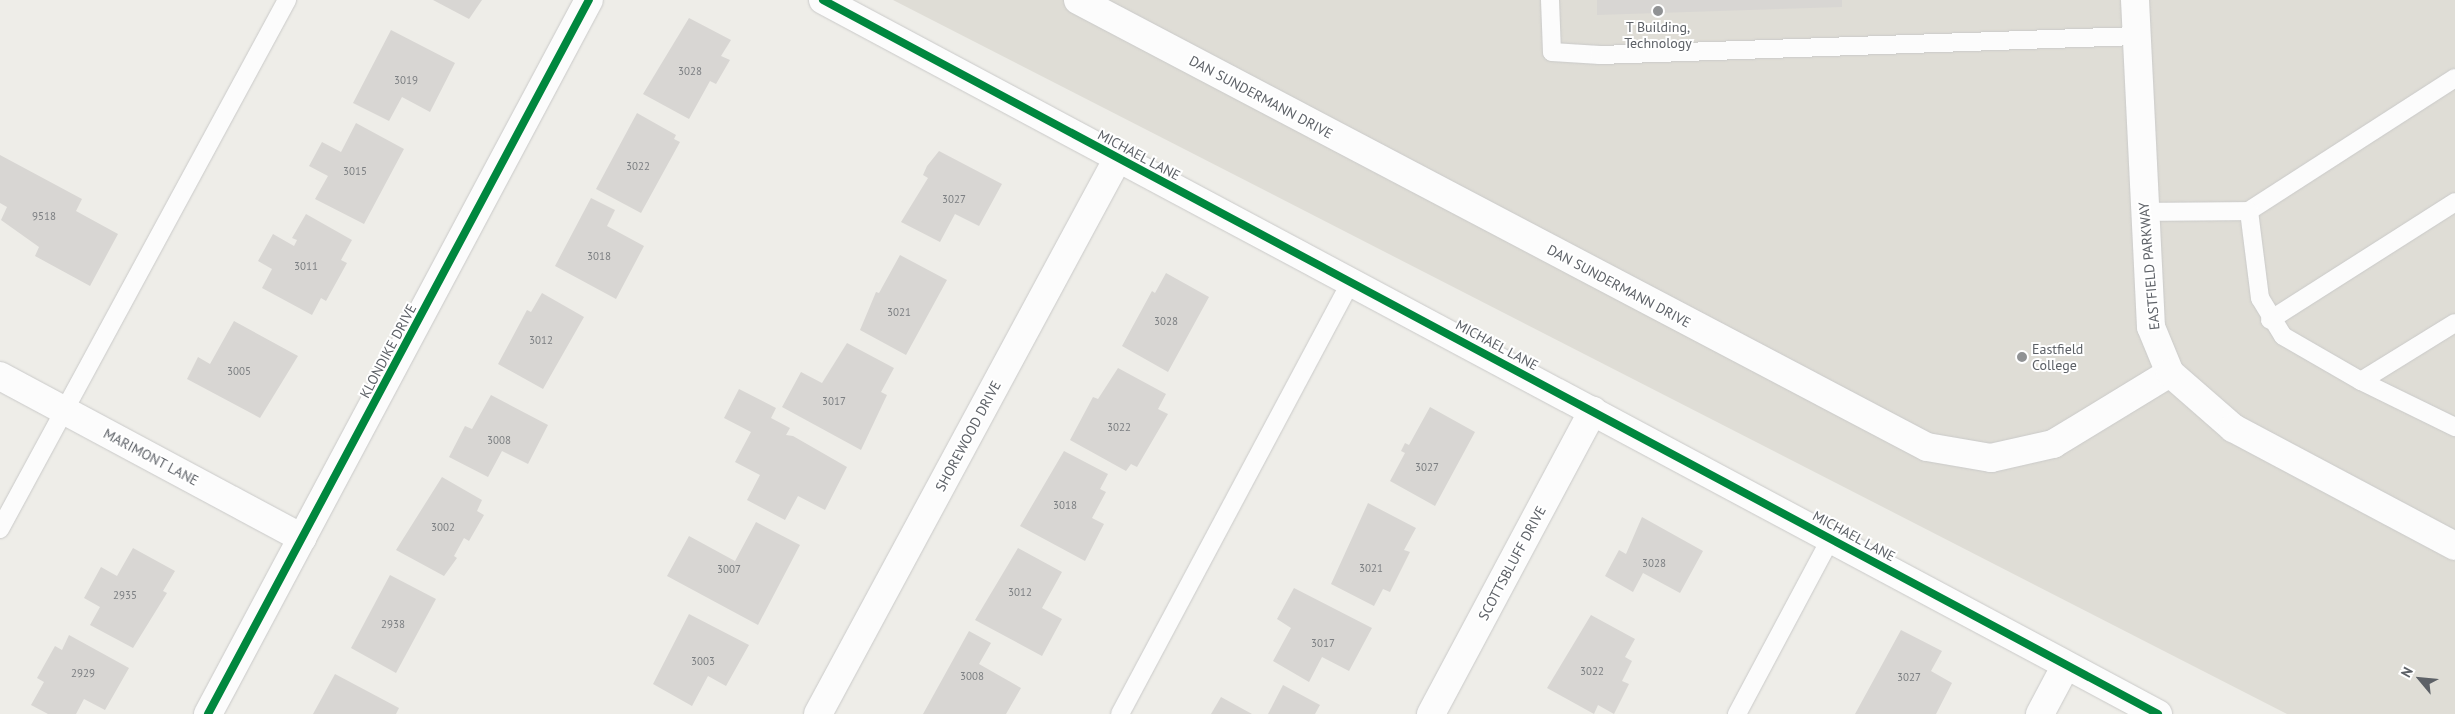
<!DOCTYPE html>
<html>
<head>
<meta charset="utf-8">
<style>
  body { margin:0 }
  #map { position:relative; width:2455px; height:714px; overflow:hidden; background:#eeede8; font-family:"PT Sans",sans-serif }
  div>[style] { position:absolute }
  .education>* { inset:0; background:#dfddd6 }
  .building>* { inset:0; background:#d8d6d3 }
  .roads { filter:drop-shadow(0 0 1px #cacac9) drop-shadow(0 0 1px #cacac9) }
  .lane>* { height:18px; margin:-9px; padding:0 9px; transform-origin:9px; border-radius:9px; background:#fcfcfc }
  .street>* { height:28px; margin:-14px; padding:0 14px; transform-origin:14px; border-radius:14px; background:#fcfcfc }
  .cycleway>* { height:8px; margin:-4px; padding:0 4px; transform-origin:4px; border-radius:4px; background:#00873e }
  .dots>* { width:14px; height:14px; translate:-50% -50%; box-sizing:border-box; border:2px solid #fff; border-radius:50% }
  span { translate:-50% -50%; white-space:nowrap; text-align:center; line-height:1.15; -webkit-text-stroke:4px #fff; paint-order:stroke }
  .number-label { font-size:11px; color:#7c7f82 }
  .number-label span { -webkit-text-stroke-width:0 }
  .poi-label { font-size:14px; color:#5d6167 }
  .left { translate:0 -50%; text-align:left }
  .street-label { font-size:14px; color:#5d6167 }
  .north { position:absolute; left:2395px; top:654px; width:50px; height:50px; -webkit-text-stroke:4px #fff; paint-order:stroke; rotate:298deg; font-size:14px; font-weight:700; line-height:20px; text-align:center; color:#5d6167 }
  .north::after { content:''; display:block; margin:auto; width:18px; height:22px; background:#5d6167; clip-path:polygon(50% 0,100% 100%,50% 72%,0 100%) }
</style>
</head>
<body>
<div id="map">
  <div class="education">
    <i style="clip-path:polygon(893px 0,2455px 0,2455px 714px,2287px 714px)"></i>
  </div>
  <div class="building">
    <i style="clip-path:polygon(433px 0,482px 0,469px 19px)"></i>
    <i style="clip-path:polygon(1597px 0,1842px 0,1842px 7px,1597px 15px)"></i>
    <i style="clip-path:polygon(689px 18px,731px 40px,721px 56px,730px 60px,716px 84px,710px 81px,689px 119px,643px 94px)"></i>
    <i style="clip-path:polygon(391px 30px,455px 63px,430px 112px,402px 97px,389px 121px,353px 103px)"></i>
    <i style="clip-path:polygon(637px 113px,676px 135px,674px 139px,680px 142px,641px 213px,596px 189px)"></i>
    <i style="clip-path:polygon(356px 123px,404px 149px,364px 224px,315px 199px,328px 176px,309px 166px,322px 142px,341px 152px)"></i>
    <i style="clip-path:polygon(939px 151px,1002px 184px,979px 226px,955px 214px,940px 242px,901px 222px,928px 178px,923px 175px,927px 166px)"></i>
    <i style="clip-path:polygon(0 155px,82px 199px,76px 211px,118px 234px,90px 286px,35px 256px,39px 247px,1px 220px,7px 207px,0 203px)"></i>
    <i style="clip-path:polygon(591px 198px,615px 210px,607px 226px,644px 246px,616px 299px,555px 266px)"></i>
    <i style="clip-path:polygon(306px 214px,352px 240px,341px 260px,347px 263px,326px 301px,321px 298px,312px 315px,262px 288px,272px 269px,258px 261px,273px 234px,294px 246px,297px 240px,292px 238px)"></i>
    <i style="clip-path:polygon(900px 255px,947px 280px,906px 355px,860px 330px,876px 292px,879px 293px)"></i>
    <i style="clip-path:polygon(1166px 273px,1209px 297px,1168px 372px,1122px 346px,1152px 291px,1155px 293px)"></i>
    <i style="clip-path:polygon(542px 293px,584px 317px,543px 389px,498px 364px,527px 310px,531px 312px)"></i>
    <i style="clip-path:polygon(234px 321px,298px 356px,260px 418px,187px 379px,198px 357px,210px 364px)"></i>
    <i style="clip-path:polygon(847px 343px,894px 368px,881px 392px,887px 395px,861px 450px,782px 407px,801px 372px,822px 383px)"></i>
    <i style="clip-path:polygon(1118px 368px,1166px 394px,1158px 409px,1168px 414px,1137px 467px,1131px 464px,1126px 471px,1070px 440px,1093px 397px,1098px 399px)"></i>
    <i style="clip-path:polygon(739px 389px,776px 408px,771px 418px,790px 428px,786px 435px,793px 436px,847px 467px,825px 510px,798px 496px,785px 520px,747px 500px,760px 475px,735px 462px,751px 432px,724px 418px)"></i>
    <i style="clip-path:polygon(491px 395px,548px 425px,528px 464px,502px 451px,488px 477px,449px 457px,465px 426px,472px 429px)"></i>
    <i style="clip-path:polygon(1430px 407px,1475px 432px,1435px 506px,1390px 481px,1405px 453px,1401px 451px,1405px 443px,1409px 445px)"></i>
    <i style="clip-path:polygon(1064px 451px,1108px 474px,1100px 489px,1106px 492px,1092px 518px,1104px 524px,1085px 561px,1020px 526px)"></i>
    <i style="clip-path:polygon(442px 477px,482px 500px,477px 511px,484px 515px,469px 541px,464px 538px,454px 556px,457px 558px,444px 576px,396px 550px)"></i>
    <i style="clip-path:polygon(1368px 503px,1416px 528px,1404px 550px,1410px 552px,1390px 592px,1383px 589px,1374px 606px,1331px 584px)"></i>
    <i style="clip-path:polygon(1642px 517px,1703px 551px,1680px 593px,1643px 573px,1633px 592px,1605px 576px,1619px 550px,1626px 554px)"></i>
    <i style="clip-path:polygon(756px 522px,800px 545px,758px 625px,667px 576px,689px 536px,735px 561px)"></i>
    <i style="clip-path:polygon(133px 548px,175px 571px,163px 591px,167px 593px,133px 648px,90px 625px,100px 607px,84px 598px,101px 567px,117px 576px)"></i>
    <i style="clip-path:polygon(1018px 548px,1062px 572px,1042px 608px,1062px 619px,1042px 656px,975px 620px)"></i>
    <i style="clip-path:polygon(390px 575px,436px 599px,396px 673px,351px 648px)"></i>
    <i style="clip-path:polygon(1294px 588px,1372px 628px,1349px 671px,1322px 657px,1309px 682px,1273px 661px,1291px 628px,1277px 619px)"></i>
    <i style="clip-path:polygon(689px 614px,749px 645px,726px 686px,708px 676px,692px 706px,653px 684px)"></i>
    <i style="clip-path:polygon(1591px 615px,1635px 639px,1625px 657px,1632px 661px,1622px 681px,1629px 684px,1614px 714px,1598px 705px,1594px 714px,1547px 688px)"></i>
    <i style="clip-path:polygon(1901px 630px,1942px 651px,1931px 671px,1952px 683px,1936px 714px,1855px 714px)"></i>
    <i style="clip-path:polygon(969px 631px,991px 643px,979px 664px,1021px 688px,1006px 714px,923px 714px)"></i>
    <i style="clip-path:polygon(69px 635px,129px 668px,105px 710px,84px 699px,76px 714px,48px 714px,31px 705px,44px 682px,37px 678px,55px 646px,62px 650px)"></i>
    <i style="clip-path:polygon(335px 674px,399px 708px,396px 714px,313px 714px)"></i>
    <i style="clip-path:polygon(1283px 685px,1320px 705px,1315px 714px,1268px 714px)"></i>
    <i style="clip-path:polygon(1221px 697px,1252px 714px,1211px 714px)"></i>
  </div>
  <div class="roads">
    <div class="lane">
      <i style="left:1550px;top:0;width:52px;rotate:87.8deg"></i>
      <i style="left:1552px;top:52px;width:48px;rotate:3.6deg"></i>
      <i style="left:1600px;top:55px;width:536px;rotate:-2.03deg"></i>
      <i style="left:2455px;top:78px;width:245px;rotate:147.2deg"></i>
      <i style="left:2249px;top:211px;width:88px;rotate:82.8deg"></i>
      <i style="left:2260px;top:298px;width:44px;rotate:58.8deg"></i>
      <i style="left:2283px;top:336px;width:90px;rotate:30deg"></i>
      <i style="left:2361px;top:381px;width:105px;rotate:26.1deg"></i>
      <i style="left:2143px;top:212px;width:106px;rotate:-0.5deg"></i>
      <i style="left:2270px;top:320px;width:219px;rotate:-32.5deg"></i>
      <i style="left:2361px;top:381px;width:110px;rotate:-31.7deg"></i>
      <i style="left:0;top:529px;width:602px;rotate:-61.52deg"></i>
      <i style="left:1120px;top:714px;width:491px;rotate:-61.9deg"></i>
      <i style="left:1737px;top:714px;width:200px;rotate:-61.9deg"></i>
    </div>
    <div class="street">
      <i style="left:823px;top:0;width:1514px;rotate:28.14deg"></i>
      <i style="left:1078px;top:0;width:959px;rotate:27.77deg"></i>
      <i style="left:1927px;top:447px;width:65px;rotate:9.8deg"></i>
      <i style="left:1991px;top:458px;width:64px;rotate:-12.7deg"></i>
      <i style="left:2053px;top:444px;width:137px;rotate:-31.3deg"></i>
      <i style="left:2135px;top:0;width:327px;rotate:87.2deg"></i>
      <i style="left:2151px;top:327px;width:50px;rotate:67.6deg"></i>
      <i style="left:2170px;top:373px;width:84px;rotate:41.1deg"></i>
      <i style="left:2233px;top:428px;width:251px;rotate:28deg"></i>
      <i style="left:0;top:376px;width:343px;rotate:28.2deg"></i>
      <i style="left:208px;top:714px;width:809px;rotate:-61.92deg"></i>
      <i style="left:818px;top:714px;width:632px;rotate:-61.65deg"></i>
      <i style="left:1431px;top:714px;width:344px;rotate:-61.9deg"></i>
      <i style="left:2040px;top:714px;width:55px;rotate:-62deg"></i>
    </div>
  </div>
  <div class="cycleway">
    <i style="left:823px;top:0;width:1514px;rotate:28.14deg"></i>
    <i style="left:208px;top:714px;width:809px;rotate:-61.92deg"></i>
  </div>
  <div class="dots">
    <i style="left:1658px;top:11px;background:#909294"></i>
    <i style="left:2022px;top:357px;background:#909294"></i>
  </div>
  <div class="number-label">
    <span style="left:690px;top:71px">3028</span>
    <span style="left:406px;top:80px">3019</span>
    <span style="left:638px;top:166px">3022</span>
    <span style="left:355px;top:171px">3015</span>
    <span style="left:954px;top:199px">3027</span>
    <span style="left:44px;top:216px">9518</span>
    <span style="left:599px;top:256px">3018</span>
    <span style="left:306px;top:266px">3011</span>
    <span style="left:899px;top:312px">3021</span>
    <span style="left:1166px;top:321px">3028</span>
    <span style="left:541px;top:340px">3012</span>
    <span style="left:239px;top:371px">3005</span>
    <span style="left:834px;top:401px">3017</span>
    <span style="left:1119px;top:427px">3022</span>
    <span style="left:499px;top:440px">3008</span>
    <span style="left:1427px;top:467px">3027</span>
    <span style="left:1065px;top:505px">3018</span>
    <span style="left:443px;top:527px">3002</span>
    <span style="left:1654px;top:563px">3028</span>
    <span style="left:1371px;top:568px">3021</span>
    <span style="left:729px;top:569px">3007</span>
    <span style="left:1020px;top:592px">3012</span>
    <span style="left:125px;top:595px">2935</span>
    <span style="left:393px;top:624px">2938</span>
    <span style="left:1323px;top:643px">3017</span>
    <span style="left:703px;top:661px">3003</span>
    <span style="left:1592px;top:671px">3022</span>
    <span style="left:83px;top:673px">2929</span>
    <span style="left:972px;top:676px">3008</span>
    <span style="left:1909px;top:677px">3027</span>
  </div>
  <div class="poi-label">
    <span style="left:1658px;top:35px">T Building,<br>Technology</span>
    <span class="left" style="left:2032px;top:357px">Eastfield<br>College</span>
  </div>
  <div class="street-label">
    <span style="left:1261px;top:97px;rotate:28deg">DAN SUNDERMANN DRIVE</span>
    <span style="left:1139px;top:155px;rotate:28deg">MICHAEL LANE</span>
    <span style="left:2149px;top:266px;rotate:-95deg">EASTFIELD PARKWAY</span>
    <span style="left:1619px;top:286px;rotate:28deg">DAN SUNDERMANN DRIVE</span>
    <span style="left:1497px;top:345px;rotate:28deg">MICHAEL LANE</span>
    <span style="left:388px;top:351px;rotate:-62deg">KLONDIKE DRIVE</span>
    <span style="left:968px;top:436px;rotate:-62deg">SHOREWOOD DRIVE</span>
    <span style="left:151px;top:457px;rotate:28deg">MARIMONT LANE</span>
    <span style="left:1854px;top:536px;rotate:28deg">MICHAEL LANE</span>
    <span style="left:1512px;top:563px;rotate:-62deg">SCOTTSBLUFF DRIVE</span>
  </div>
  <div class="north">N</div>
</div>
</body>
</html>
